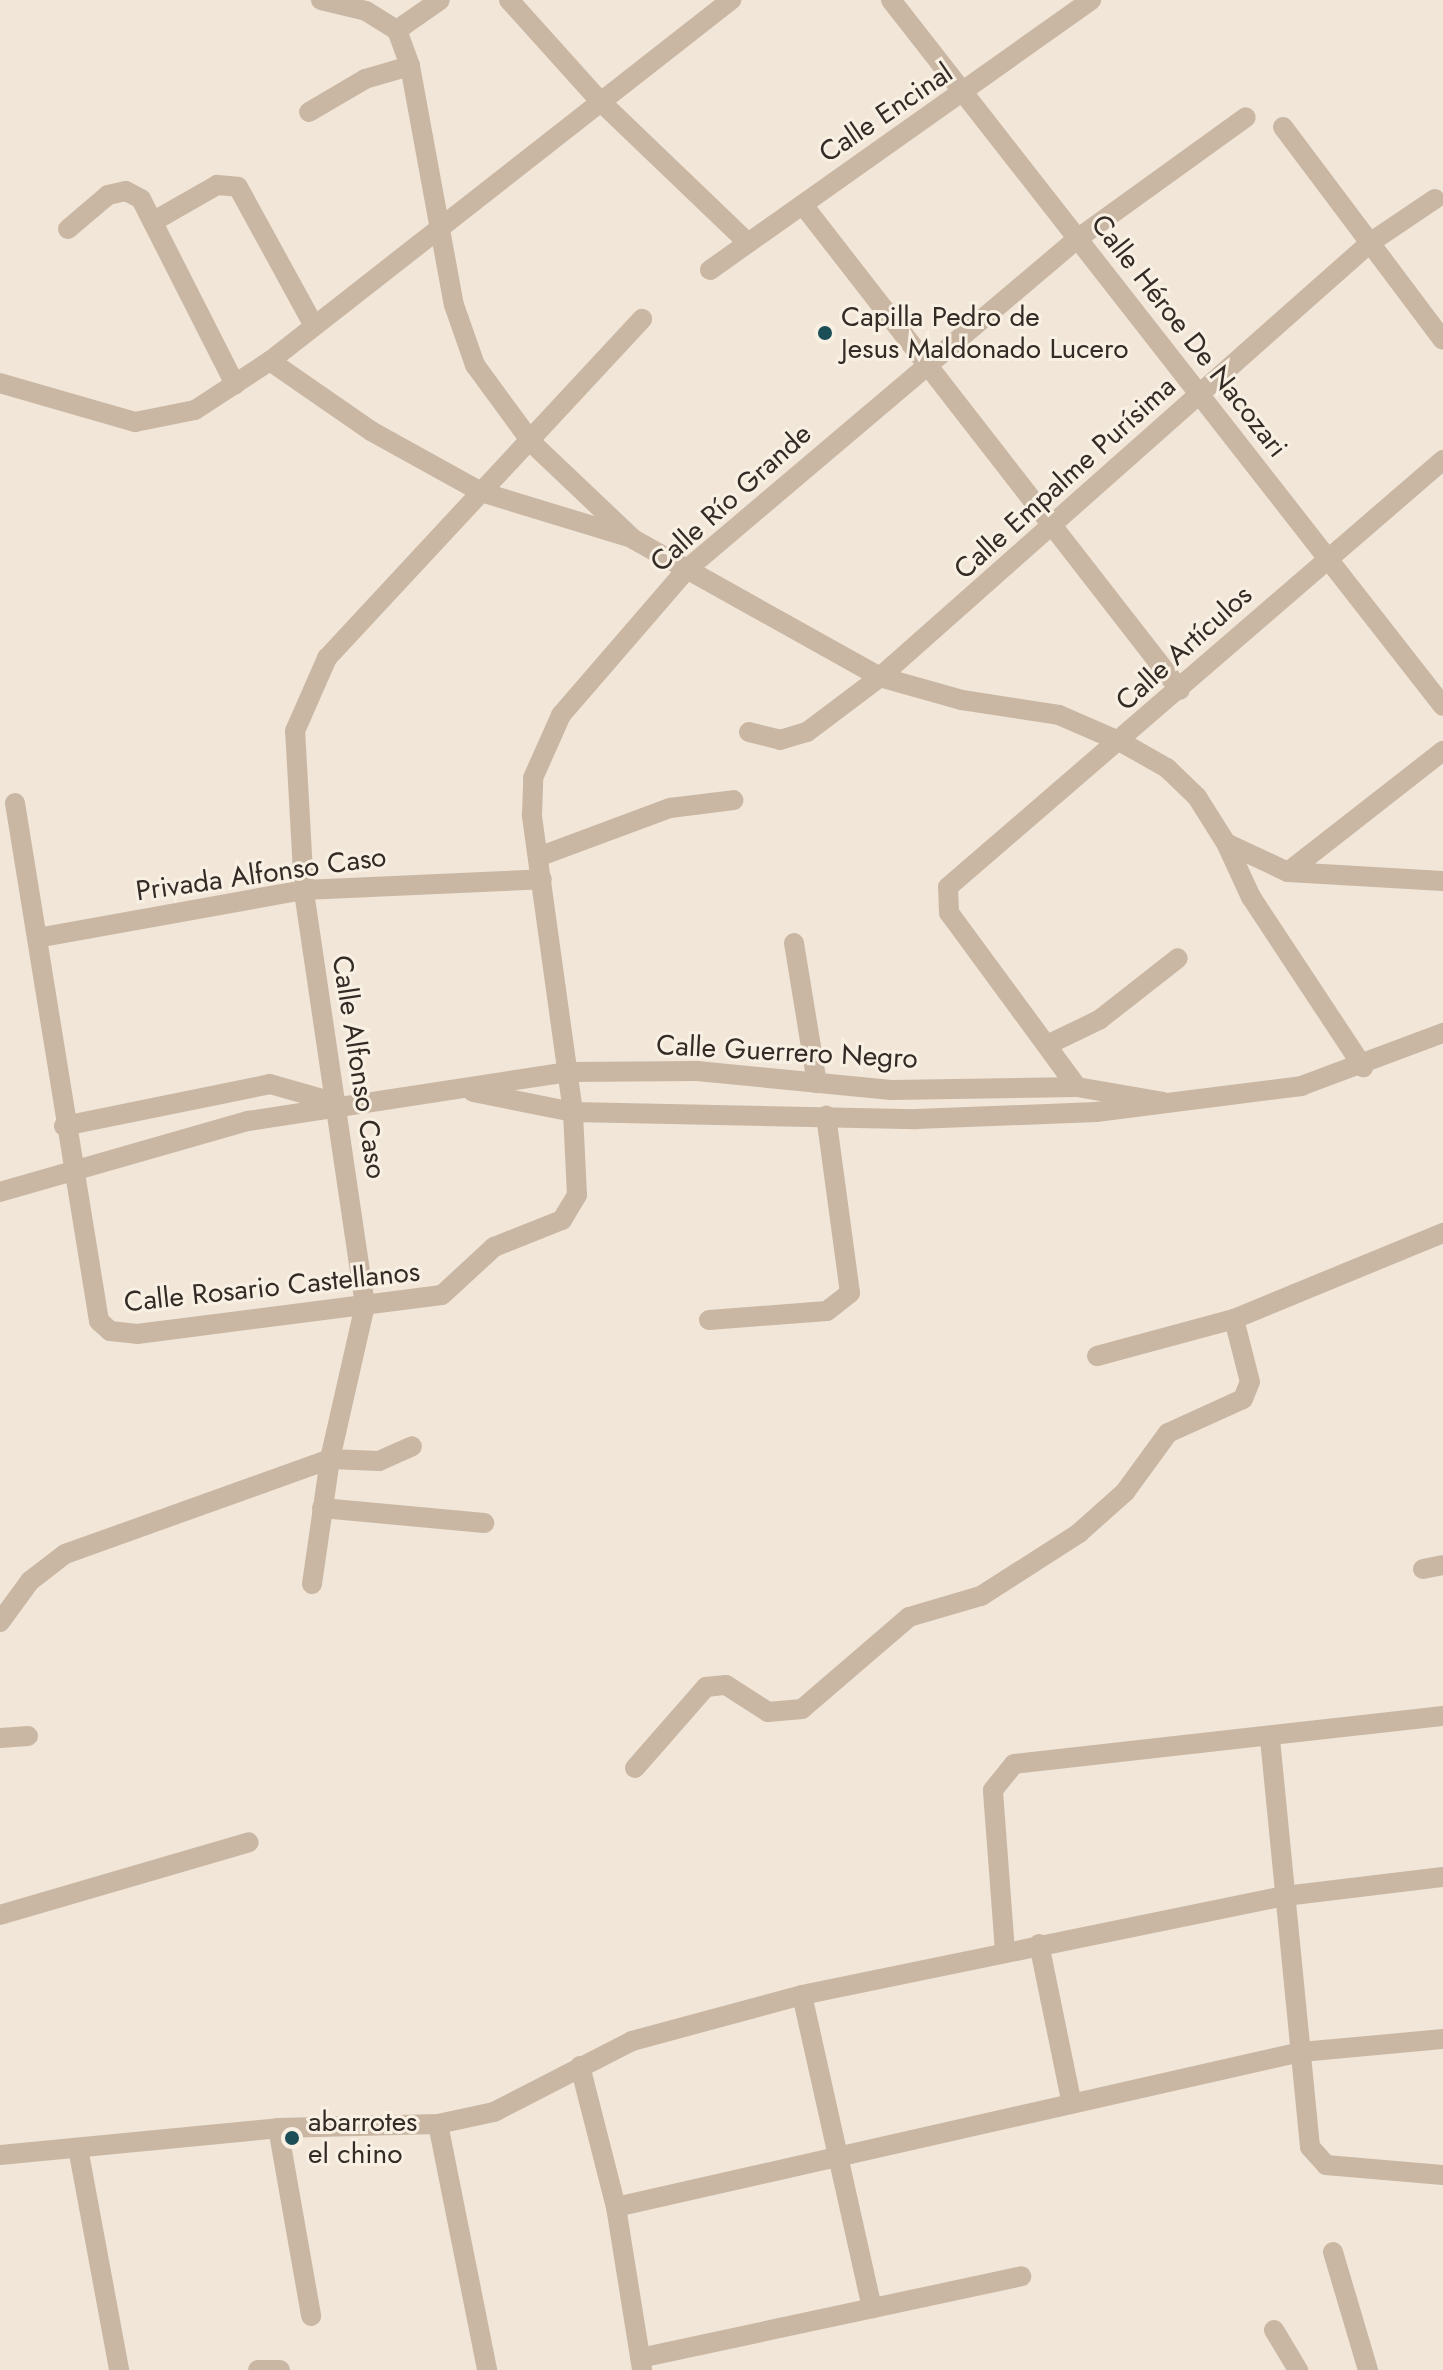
<!DOCTYPE html>
<html>
<head>
<meta charset="utf-8">
<style>
  body { margin:0 }
  #map { position:relative; width:1443px; height:2370px; overflow:hidden; background:#f1e6d8; font-family:Jost,sans-serif }
  div>[style] { position:absolute }
  .minor>* { height:20px; margin:-10px; padding:0 10px; transform-origin:10px; border-radius:10px; background:#c9b7a4 }
  .dots>* { width:22px; height:22px; translate:-50% -50%; box-sizing:border-box; border:4px solid #f9f0e4; border-radius:50% }
  span { translate:-50% -50%; white-space:nowrap; text-align:center; line-height:1.15; -webkit-text-stroke:6px #f9f0e4; paint-order:stroke }
  .street-label { font-size:28px; color:#342b26 }
  .poi-label { font-size:28px; color:#342b26 }
  .left { translate:0 -50%; text-align:left }
</style>
</head>
<body>
<div id="map">
  <div class="minor">
    <i style="left:321px;top:0;width:46px;rotate:13.7deg"></i>
    <i style="left:366px;top:11px;width:36px;rotate:32deg"></i>
    <i style="left:397px;top:30px;width:38px;rotate:70deg"></i>
    <i style="left:410px;top:66px;width:243px;rotate:79.6deg"></i>
    <i style="left:454px;top:305px;width:64px;rotate:70.7deg"></i>
    <i style="left:475px;top:365px;width:97px;rotate:53.8deg"></i>
    <i style="left:532px;top:443px;width:139px;rotate:43.5deg"></i>
    <i style="left:633px;top:539px;width:283px;rotate:29.2deg"></i>
    <i style="left:880px;top:677px;width:85px;rotate:15.7deg"></i>
    <i style="left:962px;top:700px;width:98px;rotate:8.8deg"></i>
    <i style="left:1059px;top:715px;width:68px;rotate:23.5deg"></i>
    <i style="left:1121px;top:742px;width:53px;rotate:29.5deg"></i>
    <i style="left:1167px;top:768px;width:42px;rotate:44deg"></i>
    <i style="left:1197px;top:797px;width:54px;rotate:57.8deg"></i>
    <i style="left:1226px;top:843px;width:68px;rotate:25.1deg"></i>
    <i style="left:1288px;top:872px;width:155px;rotate:3.3deg"></i>
    <i style="left:509px;top:0;width:136px;rotate:48deg"></i>
    <i style="left:600px;top:101px;width:205px;rotate:43.8deg"></i>
    <i style="left:891px;top:0;width:896px;rotate:51.98deg"></i>
    <i style="left:397px;top:30px;width:52px;rotate:-34.9deg"></i>
    <i style="left:309px;top:112px;width:65px;rotate:-30.5deg"></i>
    <i style="left:365px;top:79px;width:47px;rotate:-16.1deg"></i>
    <i style="left:1283px;top:127px;width:266px;rotate:53.1deg"></i>
    <i style="left:803px;top:205px;width:614px;rotate:52.14deg"></i>
    <i style="left:154px;top:221px;width:73px;rotate:-29.7deg"></i>
    <i style="left:217px;top:185px;width:21px;rotate:5deg"></i>
    <i style="left:238px;top:187px;width:158px;rotate:61.3deg"></i>
    <i style="left:68px;top:229px;width:52px;rotate:-40.4deg"></i>
    <i style="left:108px;top:195px;width:18px;rotate:-13deg"></i>
    <i style="left:126px;top:191px;width:17px;rotate:28deg"></i>
    <i style="left:141px;top:199px;width:208px;rotate:63.1deg"></i>
    <i style="left:710px;top:270px;width:467px;rotate:-35.3deg"></i>
    <i style="left:270px;top:361px;width:123px;rotate:34.7deg"></i>
    <i style="left:371px;top:431px;width:126px;rotate:29deg"></i>
    <i style="left:481px;top:492px;width:155px;rotate:16.9deg"></i>
    <i style="left:0;top:383px;width:141px;rotate:16.1deg"></i>
    <i style="left:135px;top:422px;width:61px;rotate:-11.3deg"></i>
    <i style="left:195px;top:410px;width:90px;rotate:-33.2deg"></i>
    <i style="left:270px;top:361px;width:586px;rotate:-38.06deg"></i>
    <i style="left:749px;top:732px;width:32px;rotate:14deg"></i>
    <i style="left:780px;top:740px;width:28px;rotate:-17deg"></i>
    <i style="left:807px;top:732px;width:91px;rotate:-37deg"></i>
    <i style="left:880px;top:677px;width:656px;rotate:-41.54deg"></i>
    <i style="left:1371px;top:242px;width:77px;rotate:-33.9deg"></i>
    <i style="left:15px;top:803px;width:525px;rotate:80.79deg"></i>
    <i style="left:99px;top:1321px;width:15px;rotate:42deg"></i>
    <i style="left:110px;top:1331px;width:27px;rotate:6deg"></i>
    <i style="left:137px;top:1334px;width:307px;rotate:-7.3deg"></i>
    <i style="left:442px;top:1295px;width:71px;rotate:-42.7deg"></i>
    <i style="left:494px;top:1247px;width:73px;rotate:-21.7deg"></i>
    <i style="left:562px;top:1220px;width:29px;rotate:-59deg"></i>
    <i style="left:577px;top:1195px;width:83px;rotate:-92.8deg"></i>
    <i style="left:573px;top:1112px;width:300px;rotate:-97.9deg"></i>
    <i style="left:532px;top:815px;width:37px;rotate:-88deg"></i>
    <i style="left:533px;top:778px;width:69px;rotate:-66deg"></i>
    <i style="left:561px;top:715px;width:191px;rotate:-49.2deg"></i>
    <i style="left:686px;top:570px;width:512px;rotate:-40.25deg"></i>
    <i style="left:1077px;top:239px;width:208px;rotate:-35.8deg"></i>
    <i style="left:1226px;top:843px;width:60px;rotate:65.2deg"></i>
    <i style="left:1251px;top:897px;width:204px;rotate:56.6deg"></i>
    <i style="left:538px;top:857px;width:141px;rotate:-20.4deg"></i>
    <i style="left:670px;top:808px;width:64px;rotate:-7.1deg"></i>
    <i style="left:1288px;top:872px;width:197px;rotate:-38deg"></i>
    <i style="left:37px;top:938px;width:271px;rotate:-10.2deg"></i>
    <i style="left:304px;top:890px;width:238px;rotate:-2.6deg"></i>
    <i style="left:794px;top:943px;width:142px;rotate:80.7deg"></i>
    <i style="left:1047px;top:1045px;width:58px;rotate:-25.7deg"></i>
    <i style="left:1099px;top:1020px;width:100px;rotate:-38.1deg"></i>
    <i style="left:1077px;top:1087px;width:216px;rotate:-126.3deg"></i>
    <i style="left:949px;top:913px;width:26px;rotate:-92deg"></i>
    <i style="left:948px;top:887px;width:654px;rotate:-40.78deg"></i>
    <i style="left:473px;top:1092px;width:102px;rotate:11.3deg"></i>
    <i style="left:573px;top:1112px;width:343px;rotate:1.2deg"></i>
    <i style="left:916px;top:1119px;width:180px;rotate:-2.2deg"></i>
    <i style="left:1096px;top:1112px;width:207px;rotate:-7.2deg"></i>
    <i style="left:1301px;top:1086px;width:152px;rotate:-20.5deg"></i>
    <i style="left:64px;top:1126px;width:210px;rotate:-11.5deg"></i>
    <i style="left:270px;top:1084px;width:66px;rotate:15.9deg"></i>
    <i style="left:0;top:1192px;width:258px;rotate:-16deg"></i>
    <i style="left:248px;top:1121px;width:324px;rotate:-8.7deg"></i>
    <i style="left:568px;top:1072px;width:129px;rotate:-0.4deg"></i>
    <i style="left:697px;top:1071px;width:195px;rotate:5.6deg"></i>
    <i style="left:891px;top:1090px;width:186px;rotate:-0.9deg"></i>
    <i style="left:1077px;top:1087px;width:87px;rotate:9.9deg"></i>
    <i style="left:709px;top:1320px;width:118px;rotate:-4.4deg"></i>
    <i style="left:827px;top:1311px;width:29px;rotate:-38deg"></i>
    <i style="left:850px;top:1293px;width:179px;rotate:-97.7deg"></i>
    <i style="left:1097px;top:1356px;width:142px;rotate:-15.1deg"></i>
    <i style="left:1234px;top:1319px;width:226px;rotate:-22.4deg"></i>
    <i style="left:322px;top:1508px;width:163px;rotate:5.3deg"></i>
    <i style="left:1423px;top:1569px;width:20px;rotate:-11deg"></i>
    <i style="left:312px;top:1584px;width:126px;rotate:-81.8deg"></i>
    <i style="left:330px;top:1459px;width:49px;rotate:2.3deg"></i>
    <i style="left:379px;top:1461px;width:36px;rotate:-24deg"></i>
    <i style="left:0;top:1622px;width:51px;rotate:-53.8deg"></i>
    <i style="left:30px;top:1581px;width:44px;rotate:-37.6deg"></i>
    <i style="left:65px;top:1554px;width:282px;rotate:-19.7deg"></i>
    <i style="left:330px;top:1459px;width:158px;rotate:-77.2deg"></i>
    <i style="left:365px;top:1305px;width:419px;rotate:-98.4deg"></i>
    <i style="left:304px;top:890px;width:159px;rotate:-93.2deg"></i>
    <i style="left:295px;top:731px;width:80px;rotate:-66.3deg"></i>
    <i style="left:327px;top:658px;width:463px;rotate:-47.1deg"></i>
    <i style="left:0;top:1738px;width:28px;rotate:-4deg"></i>
    <i style="left:1270px;top:1739px;width:410px;rotate:84.4deg"></i>
    <i style="left:1310px;top:2147px;width:24px;rotate:48deg"></i>
    <i style="left:1326px;top:2165px;width:117px;rotate:4.9deg"></i>
    <i style="left:635px;top:1768px;width:108px;rotate:-48.8deg"></i>
    <i style="left:706px;top:1687px;width:20px;rotate:-6deg"></i>
    <i style="left:726px;top:1685px;width:50px;rotate:32.7deg"></i>
    <i style="left:768px;top:1712px;width:34px;rotate:-5deg"></i>
    <i style="left:802px;top:1709px;width:141px;rotate:-40.7deg"></i>
    <i style="left:909px;top:1617px;width:75px;rotate:-16.3deg"></i>
    <i style="left:981px;top:1596px;width:117px;rotate:-32.7deg"></i>
    <i style="left:1079px;top:1533px;width:62px;rotate:-41.7deg"></i>
    <i style="left:1125px;top:1492px;width:73px;rotate:-53.9deg"></i>
    <i style="left:1168px;top:1433px;width:82px;rotate:-24.4deg"></i>
    <i style="left:1243px;top:1399px;width:18px;rotate:-68deg"></i>
    <i style="left:1250px;top:1382px;width:65px;rotate:-104.3deg"></i>
    <i style="left:0;top:1915px;width:259px;rotate:-16.3deg"></i>
    <i style="left:1039px;top:1944px;width:159px;rotate:78.4deg"></i>
    <i style="left:1005px;top:1951px;width:161px;rotate:-94.3deg"></i>
    <i style="left:993px;top:1790px;width:33px;rotate:-51deg"></i>
    <i style="left:1014px;top:1764px;width:432px;rotate:-6.4deg"></i>
    <i style="left:802px;top:1995px;width:321px;rotate:77.4deg"></i>
    <i style="left:580px;top:2066px;width:146px;rotate:75.7deg"></i>
    <i style="left:616px;top:2207px;width:165px;rotate:80.9deg"></i>
    <i style="left:438px;top:2124px;width:251px;rotate:78.7deg"></i>
    <i style="left:278px;top:2128px;width:191px;rotate:80deg"></i>
    <i style="left:78px;top:2148px;width:226px;rotate:79.5deg"></i>
    <i style="left:0;top:2155px;width:279px;rotate:-5.5deg"></i>
    <i style="left:278px;top:2128px;width:160px;rotate:-1.4deg"></i>
    <i style="left:438px;top:2124px;width:57px;rotate:-12.1deg"></i>
    <i style="left:494px;top:2112px;width:155px;rotate:-27.2deg"></i>
    <i style="left:632px;top:2041px;width:176px;rotate:-15.1deg"></i>
    <i style="left:802px;top:1995px;width:493px;rotate:-11.6deg"></i>
    <i style="left:1285px;top:1896px;width:159px;rotate:-6.9deg"></i>
    <i style="left:616px;top:2207px;width:702px;rotate:-12.75deg"></i>
    <i style="left:1301px;top:2052px;width:143px;rotate:-5.2deg"></i>
    <i style="left:1333px;top:2252px;width:123px;rotate:73.5deg"></i>
    <i style="left:1274px;top:2330px;width:47px;rotate:59deg"></i>
    <i style="left:640px;top:2358px;width:390px;rotate:-12.1deg"></i>
    <i style="left:258px;top:2370px;width:22px"></i>
  </div>
  <div class="dots">
    <i style="left:825px;top:333px;background:#1b4e56"></i>
    <i style="left:292px;top:2138px;background:#1b4e56"></i>
  </div>
  <div class="street-label">
    <span style="left:886px;top:113px;rotate:-34deg">Calle Encinal</span>
    <span style="left:1189px;top:336px;rotate:52deg">Calle Héroe De Nacozari</span>
    <span style="left:1065px;top:478px;rotate:-42deg">Calle Empalme Purísima</span>
    <span style="left:731px;top:498px;rotate:-42deg">Calle Río Grande</span>
    <span style="left:1184px;top:648px;rotate:-42deg">Calle Artículos</span>
    <span style="left:261px;top:874px;rotate:-8deg">Privada Alfonso Caso</span>
    <span style="left:787px;top:1052px;rotate:3deg">Calle Guerrero Negro</span>
    <span style="left:359px;top:1067px;rotate:81deg">Calle Alfonso Caso</span>
    <span style="left:272px;top:1287px;rotate:-6deg">Calle Rosario Castellanos</span>
  </div>
  <div class="poi-label">
    <span class="left" style="left:841px;top:333px">Capilla Pedro de<br>Jesus Maldonado Lucero</span>
    <span class="left" style="left:308px;top:2138px">abarrotes<br>el chino</span>
  </div>
</div>
</body>
</html>
